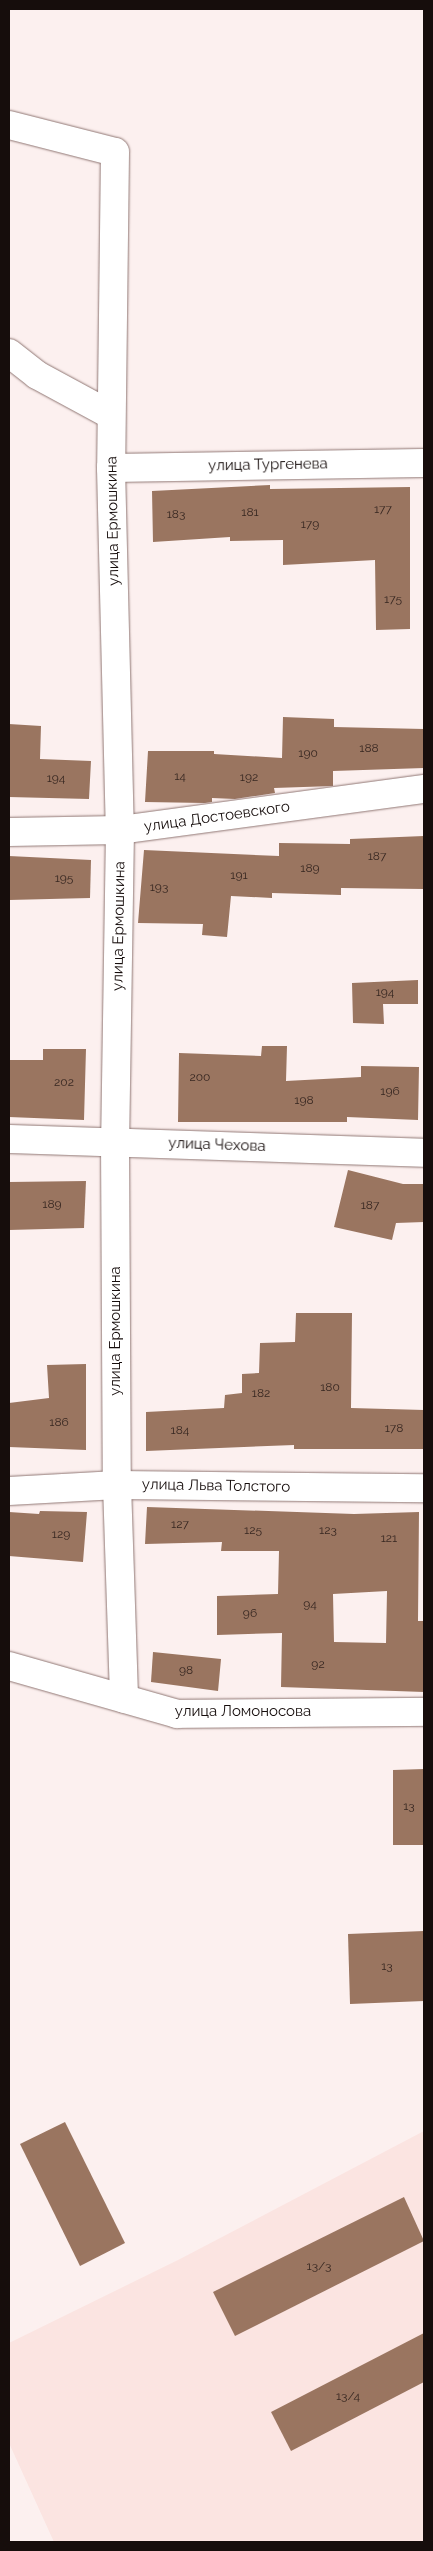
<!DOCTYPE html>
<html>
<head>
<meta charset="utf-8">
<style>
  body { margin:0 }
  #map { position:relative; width:433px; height:2551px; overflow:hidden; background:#fcf0ef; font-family:Raleway,sans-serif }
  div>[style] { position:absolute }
  .built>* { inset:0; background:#fbe4e1 }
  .building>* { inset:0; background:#9a7560 }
  .roads { filter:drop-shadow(0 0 1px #907774) drop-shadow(0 0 1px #907774) }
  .minor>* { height:28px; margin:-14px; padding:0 14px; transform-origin:14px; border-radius:14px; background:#fff }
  span { translate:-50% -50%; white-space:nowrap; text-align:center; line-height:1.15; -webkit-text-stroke:4px #fff; paint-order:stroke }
  .number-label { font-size:12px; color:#372721 }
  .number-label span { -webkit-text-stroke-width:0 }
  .street-label { font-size:15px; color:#160d0c }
  .frame { position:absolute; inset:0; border:10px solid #160d0c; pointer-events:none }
</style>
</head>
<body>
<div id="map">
  <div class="built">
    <i style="clip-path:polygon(424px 2131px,424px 2542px,54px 2542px,9px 2443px,9px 2343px,180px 2259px)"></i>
  </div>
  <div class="building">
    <i style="clip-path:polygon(270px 485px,270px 489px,410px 487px,410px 629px,376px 630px,375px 560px,283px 565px,283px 540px,230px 541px,230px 537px,153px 542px,152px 491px)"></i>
    <i style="clip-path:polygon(283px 717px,334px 719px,334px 727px,424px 729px,424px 768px,333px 771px,333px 786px,274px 788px,275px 793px,235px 799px,212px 798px,212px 802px,205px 803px,145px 802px,148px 751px,214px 751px,214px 754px,282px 758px)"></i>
    <i style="clip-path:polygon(9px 724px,41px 726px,40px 759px,91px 761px,89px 799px,9px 797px)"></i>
    <i style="clip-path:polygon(424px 836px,424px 889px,341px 888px,341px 895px,272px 893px,272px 898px,231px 896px,227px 937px,202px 935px,203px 924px,138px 923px,144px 850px,279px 856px,279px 843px,350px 844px,350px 839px)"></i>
    <i style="clip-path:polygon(9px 856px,91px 860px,90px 898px,9px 900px)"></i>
    <i style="clip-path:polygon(418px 980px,418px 1004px,383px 1004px,384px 1024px,353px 1023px,352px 983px)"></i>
    <i style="clip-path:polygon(262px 1046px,287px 1046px,286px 1081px,361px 1077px,361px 1066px,419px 1067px,418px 1120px,347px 1117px,347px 1122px,178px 1122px,179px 1053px,261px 1056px)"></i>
    <i style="clip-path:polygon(43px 1049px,86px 1049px,84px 1120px,9px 1117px,9px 1060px,43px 1060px)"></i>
    <i style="clip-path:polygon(348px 1170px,403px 1184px,424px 1184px,424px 1222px,396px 1223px,392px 1240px,334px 1227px)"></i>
    <i style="clip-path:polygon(86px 1181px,84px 1228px,9px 1230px,9px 1182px)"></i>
    <i style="clip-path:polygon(296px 1313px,352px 1313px,351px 1408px,424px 1410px,424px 1449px,294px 1449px,294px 1445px,146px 1451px,146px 1412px,224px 1408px,225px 1395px,242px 1393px,242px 1374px,259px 1373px,260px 1343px,295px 1342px)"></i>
    <i style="clip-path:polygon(86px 1364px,86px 1450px,9px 1447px,9px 1403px,49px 1398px,47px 1365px)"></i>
    <i style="clip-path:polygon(evenodd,147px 1507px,354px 1514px,419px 1512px,418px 1621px,424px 1621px,424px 1692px,281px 1687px,282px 1633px,217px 1635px,217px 1596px,278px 1594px,279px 1551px,221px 1551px,222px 1542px,145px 1544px,147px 1507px,387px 1591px,386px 1643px,334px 1642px,333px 1594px,387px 1591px)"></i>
    <i style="clip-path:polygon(40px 1511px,87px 1512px,83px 1562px,9px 1556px,9px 1512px,39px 1514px)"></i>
    <i style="clip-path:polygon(153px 1652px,221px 1659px,218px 1691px,151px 1682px)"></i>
    <i style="clip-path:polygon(424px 1769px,424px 1845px,393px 1845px,393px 1770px)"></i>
    <i style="clip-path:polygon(424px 1931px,424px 2001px,350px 2004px,348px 1934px)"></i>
    <i style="clip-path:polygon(65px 2122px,125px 2243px,80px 2266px,20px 2144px)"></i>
    <i style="clip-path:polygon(404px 2197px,424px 2241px,235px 2336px,213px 2292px)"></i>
    <i style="clip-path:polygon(424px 2333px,424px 2382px,291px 2451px,271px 2412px)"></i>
  </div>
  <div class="roads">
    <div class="minor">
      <i style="left:9px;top:125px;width:109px;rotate:14.3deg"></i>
      <i style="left:115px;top:152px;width:316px;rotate:90.7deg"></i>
      <i style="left:111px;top:468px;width:362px;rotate:88.6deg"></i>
      <i style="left:120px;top:830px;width:311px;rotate:90.9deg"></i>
      <i style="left:115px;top:1141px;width:344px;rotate:89.7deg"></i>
      <i style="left:117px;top:1485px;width:214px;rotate:88.1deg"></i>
      <i style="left:9px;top:353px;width:36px;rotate:38deg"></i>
      <i style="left:37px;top:375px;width:84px;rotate:28.4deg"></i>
      <i style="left:111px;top:468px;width:313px;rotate:-0.9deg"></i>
      <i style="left:9px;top:832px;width:111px;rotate:-1deg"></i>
      <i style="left:120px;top:830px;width:307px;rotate:-7.7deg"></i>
      <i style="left:9px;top:1139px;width:415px;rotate:1.9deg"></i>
      <i style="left:9px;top:1491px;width:108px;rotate:-3.2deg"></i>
      <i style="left:117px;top:1485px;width:307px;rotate:0.6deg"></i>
      <i style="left:9px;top:1666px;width:175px;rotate:15.9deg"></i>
      <i style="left:177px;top:1714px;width:247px;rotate:-0.5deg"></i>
    </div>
  </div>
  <div class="number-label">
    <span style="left:383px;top:510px">177</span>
    <span style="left:250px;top:513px">181</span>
    <span style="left:176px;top:515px">183</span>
    <span style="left:310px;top:525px">179</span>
    <span style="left:393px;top:600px">175</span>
    <span style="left:369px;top:749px">188</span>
    <span style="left:308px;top:754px">190</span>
    <span style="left:180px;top:777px">14</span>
    <span style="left:249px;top:778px">192</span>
    <span style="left:56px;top:779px">194</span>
    <span style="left:377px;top:857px">187</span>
    <span style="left:310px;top:869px">189</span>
    <span style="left:239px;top:876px">191</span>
    <span style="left:64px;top:879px">195</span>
    <span style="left:159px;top:888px">193</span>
    <span style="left:385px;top:993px">194</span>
    <span style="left:200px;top:1078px">200</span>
    <span style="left:64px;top:1083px">202</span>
    <span style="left:390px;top:1092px">196</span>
    <span style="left:304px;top:1101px">198</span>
    <span style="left:52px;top:1205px">189</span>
    <span style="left:370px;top:1206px">187</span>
    <span style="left:330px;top:1388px">180</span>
    <span style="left:261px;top:1394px">182</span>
    <span style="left:59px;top:1423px">186</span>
    <span style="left:394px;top:1429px">178</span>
    <span style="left:180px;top:1431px">184</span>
    <span style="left:180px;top:1525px">127</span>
    <span style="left:253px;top:1531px">125</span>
    <span style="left:328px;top:1531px">123</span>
    <span style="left:61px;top:1535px">129</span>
    <span style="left:389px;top:1539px">121</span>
    <span style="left:310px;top:1605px">94</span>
    <span style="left:250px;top:1614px">96</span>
    <span style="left:318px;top:1665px">92</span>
    <span style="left:186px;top:1671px">98</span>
    <span style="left:409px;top:1807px">13</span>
    <span style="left:387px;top:1967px">13</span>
    <span style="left:319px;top:2267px">13/3</span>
    <span style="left:348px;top:2397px">13/4</span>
  </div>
  <div class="street-label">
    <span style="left:268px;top:465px;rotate:-1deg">улица Тургенева</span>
    <span style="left:113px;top:521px;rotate:-91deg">улица Ермошкина</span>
    <span style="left:217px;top:817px;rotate:-8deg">улица Достоевского</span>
    <span style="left:119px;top:926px;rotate:-89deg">улица Ермошкина</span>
    <span style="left:217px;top:1145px;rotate:2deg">улица Чехова</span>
    <span style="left:116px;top:1331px;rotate:-90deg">улица Ермошкина</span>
    <span style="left:216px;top:1486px;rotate:1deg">улица Льва Толстого</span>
    <span style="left:243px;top:1712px">улица Ломоносова</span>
  </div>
  <div class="frame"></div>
</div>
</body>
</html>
